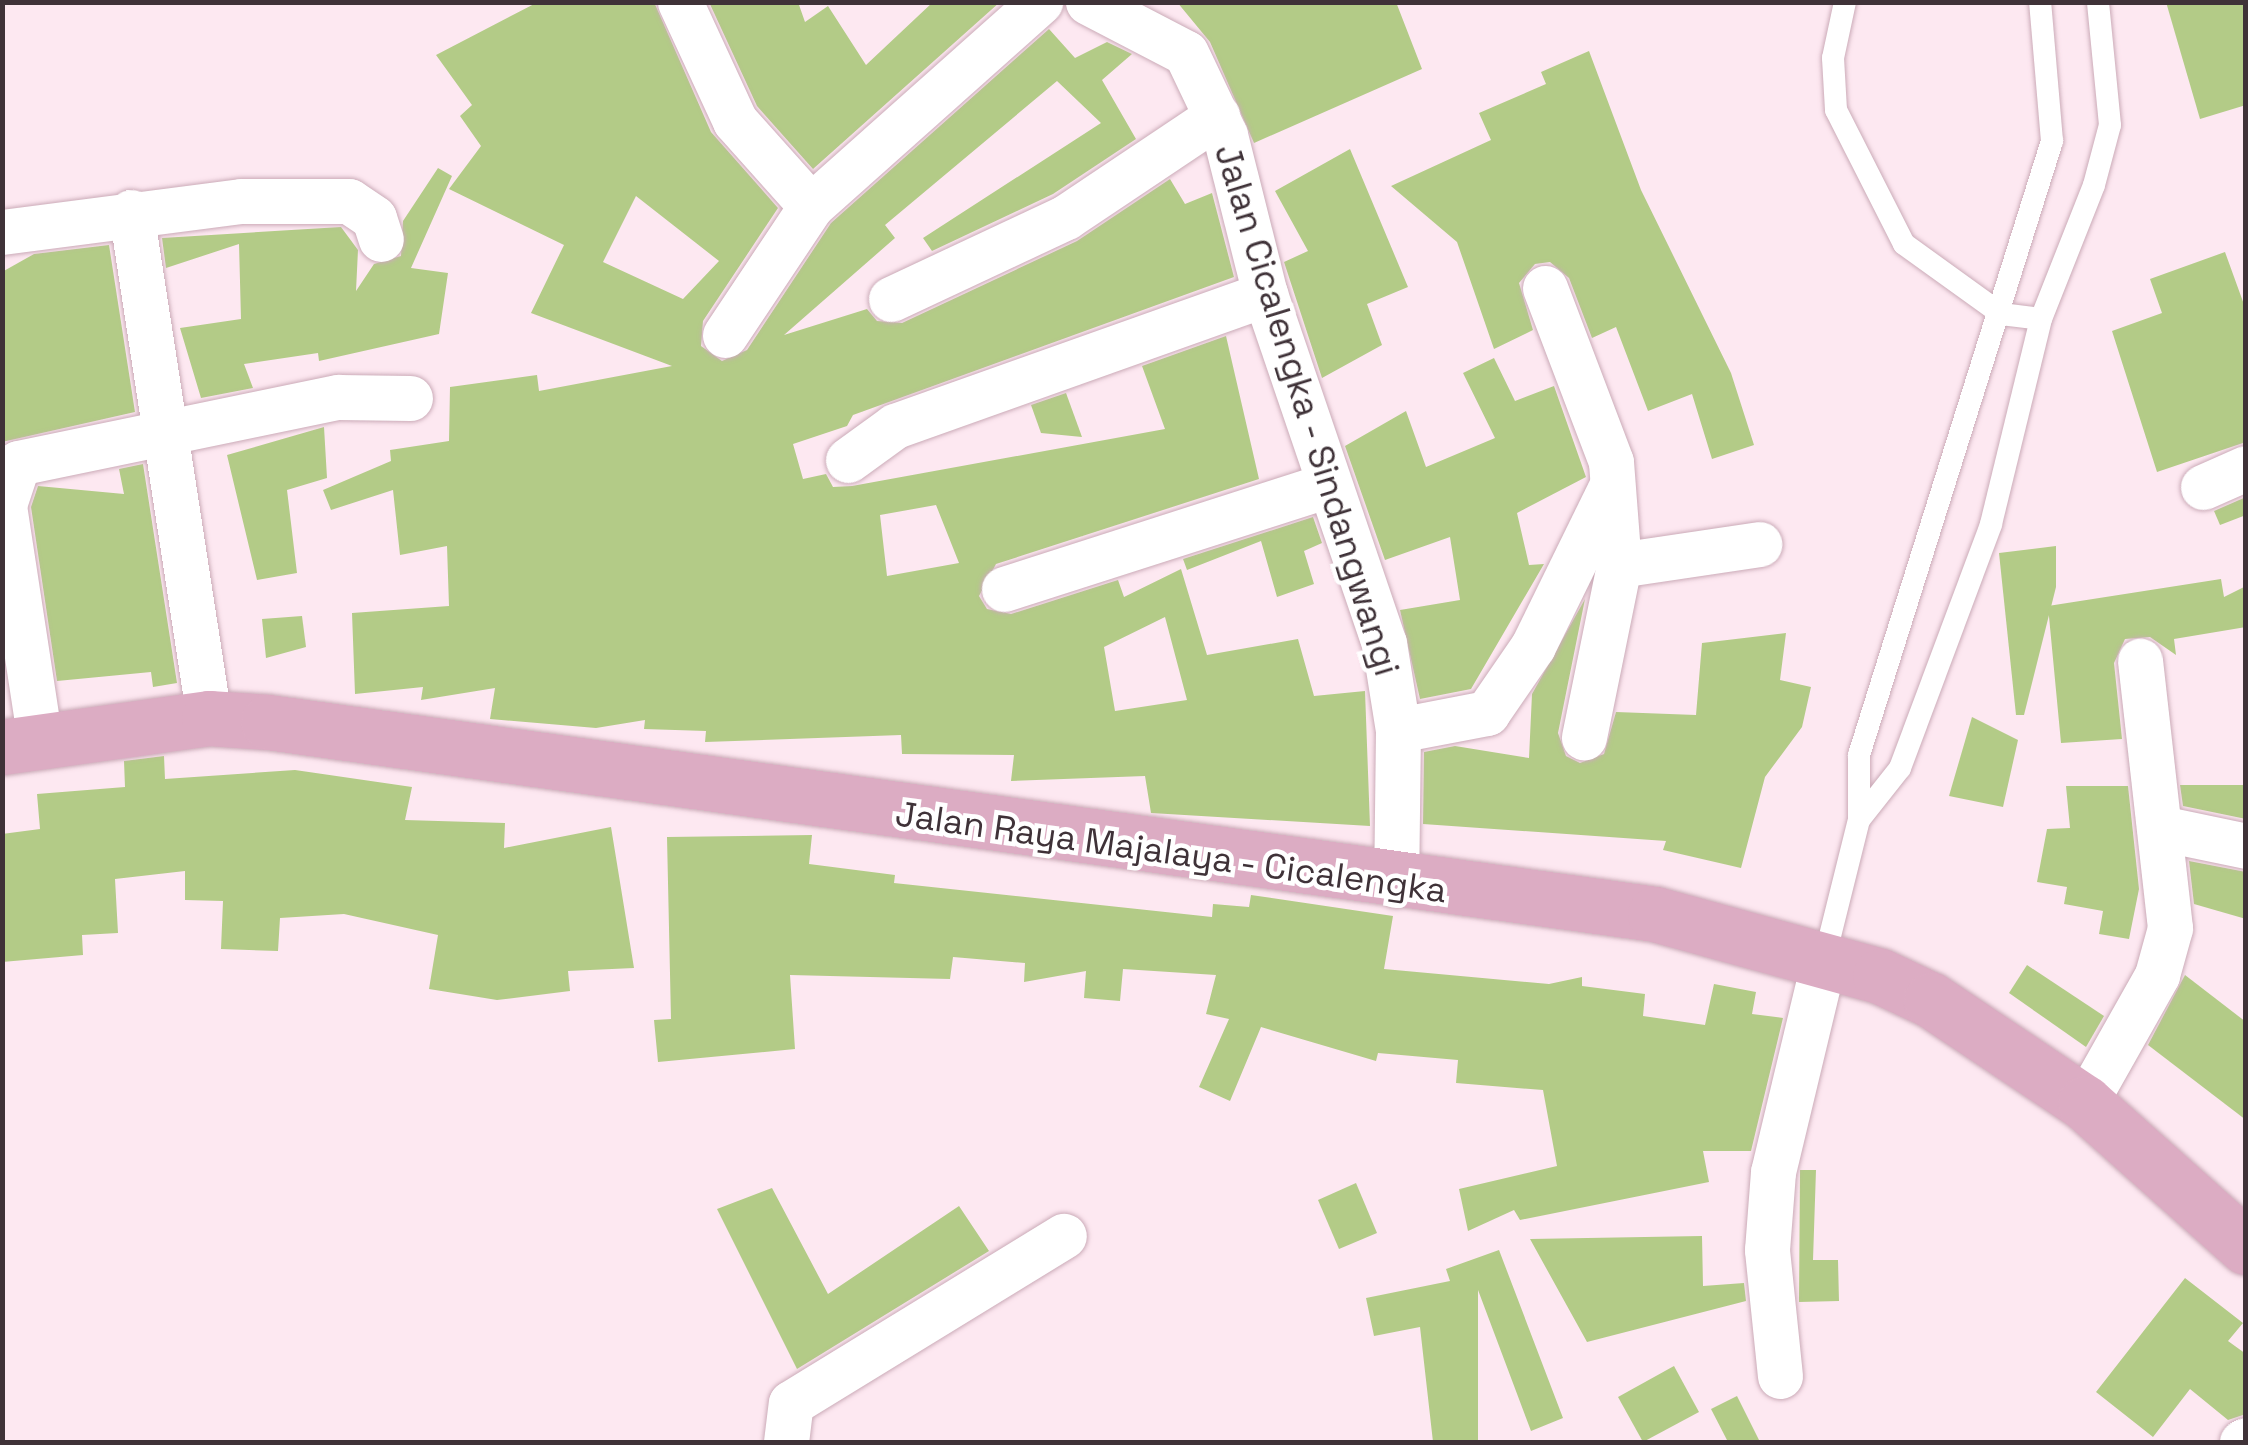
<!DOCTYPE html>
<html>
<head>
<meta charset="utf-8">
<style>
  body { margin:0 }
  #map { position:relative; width:2248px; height:1445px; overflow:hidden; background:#fde8f1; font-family:"Space Grotesk",sans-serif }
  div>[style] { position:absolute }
  .building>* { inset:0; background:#b3cb87 }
  .roads { filter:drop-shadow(0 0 2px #cbabb8) drop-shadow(0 0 2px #cbabb8) }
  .service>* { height:22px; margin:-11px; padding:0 11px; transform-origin:11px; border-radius:11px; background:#fff }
  .minor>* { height:45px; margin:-22.5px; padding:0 22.5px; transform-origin:22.5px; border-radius:22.5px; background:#fff }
  .primary>* { height:55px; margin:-27.5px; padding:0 27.5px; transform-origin:27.5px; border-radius:27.5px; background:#dcacc3 }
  span { translate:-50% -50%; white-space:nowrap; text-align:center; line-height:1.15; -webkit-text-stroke:9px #fff; paint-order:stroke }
  .street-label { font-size:35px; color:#3f3238 }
  .frame { position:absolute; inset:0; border:5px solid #3f3238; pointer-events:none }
</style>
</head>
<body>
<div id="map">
  <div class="building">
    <i style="clip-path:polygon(evenodd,538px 2px,654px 2px,711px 132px,778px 208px,703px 321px,701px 346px,722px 361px,747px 350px,831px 223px,1049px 29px,1075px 58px,1107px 42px,1132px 54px,1102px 80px,1136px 139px,1053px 194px,932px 251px,923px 238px,1101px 123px,1057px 81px,885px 225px,895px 238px,784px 335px,867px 309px,877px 321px,902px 323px,1077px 241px,1170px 179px,1185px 204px,1212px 193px,1234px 277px,853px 415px,847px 426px,793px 444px,803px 479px,826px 474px,833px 487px,852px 486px,1165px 429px,1142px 366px,1226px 336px,1259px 479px,996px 564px,979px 596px,987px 609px,1011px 614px,1118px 580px,1124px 597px,1181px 569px,1207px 655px,1298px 639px,1314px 696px,1365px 691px,1370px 826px,1151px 813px,1145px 776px,1011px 781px,1014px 755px,902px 754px,901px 735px,705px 742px,706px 731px,644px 729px,645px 720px,596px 728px,490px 719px,495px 688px,421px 700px,423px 687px,355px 694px,352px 613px,449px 606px,447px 546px,400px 555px,393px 490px,331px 510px,323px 490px,391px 461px,390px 450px,449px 441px,450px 387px,537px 375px,539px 391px,672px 366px,531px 313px,564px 245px,449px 189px,481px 146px,460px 116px,472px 105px,436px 55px,538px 2px,636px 196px,719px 261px,683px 299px,603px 262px,636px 196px,538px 2px,936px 505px,959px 563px,887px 576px,880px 515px,936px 505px,538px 2px,1165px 617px,1187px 700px,1115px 711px,1104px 647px,1165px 617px)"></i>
    <i style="clip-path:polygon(709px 2px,798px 2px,805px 22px,828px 6px,866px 65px,933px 2px,1000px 2px,813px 169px,757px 106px)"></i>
    <i style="clip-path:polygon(1177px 2px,1396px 2px,1422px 69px,1254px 143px,1210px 42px)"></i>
    <i style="clip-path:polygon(2166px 2px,2246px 2px,2246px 105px,2200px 119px)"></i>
    <i style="clip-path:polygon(1589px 51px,1641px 190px,1731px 373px,1754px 445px,1712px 459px,1692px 394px,1648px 411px,1616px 327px,1592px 338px,1569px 278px,1550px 262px,1535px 264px,1519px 283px,1533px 330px,1494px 349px,1457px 242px,1391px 186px,1491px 140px,1479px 113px,1546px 84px,1541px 72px)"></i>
    <i style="clip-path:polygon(1350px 149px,1408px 287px,1367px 304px,1382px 345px,1322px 378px,1284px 262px,1308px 251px,1275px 191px)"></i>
    <i style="clip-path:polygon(438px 168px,452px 176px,411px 268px,448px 273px,439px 334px,319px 361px,318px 353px,244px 364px,253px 388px,201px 398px,180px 328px,241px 319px,239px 244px,166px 268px,162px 238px,341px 227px,358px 250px,356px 291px,374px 264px,401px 256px,403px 221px)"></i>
    <i style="clip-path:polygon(109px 245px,135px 412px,2px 442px,2px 272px,34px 254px)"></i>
    <i style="clip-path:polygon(2225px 252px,2246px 310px,2246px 442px,2157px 472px,2112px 331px,2162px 313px,2150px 279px)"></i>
    <i style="clip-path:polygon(1494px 358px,1515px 401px,1554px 386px,1586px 477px,1517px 513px,1529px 565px,1544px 564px,1471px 689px,1420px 699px,1400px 610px,1460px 600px,1450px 537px,1385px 560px,1345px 446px,1406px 411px,1426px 467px,1495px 438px,1463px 373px)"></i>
    <i style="clip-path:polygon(1066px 393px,1082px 437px,1041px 433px,1031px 405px)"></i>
    <i style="clip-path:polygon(324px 427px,327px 478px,287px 490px,297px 573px,257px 580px,227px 455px)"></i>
    <i style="clip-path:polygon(143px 464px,177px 683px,153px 687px,151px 672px,57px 681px,31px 507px,38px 486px,124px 494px,119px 469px)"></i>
    <i style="clip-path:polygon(2246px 497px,2246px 515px,2220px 525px,2214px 511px)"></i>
    <i style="clip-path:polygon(1313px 517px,1322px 543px,1304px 551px,1314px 584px,1277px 597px,1261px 541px,1187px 570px,1183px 559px)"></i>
    <i style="clip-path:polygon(2056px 546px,2056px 587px,2024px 715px,2016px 715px,1999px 553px)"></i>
    <i style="clip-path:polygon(2221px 579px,2224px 597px,2246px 586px,2246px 627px,2174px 639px,2176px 655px,2150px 637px,2125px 639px,2114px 663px,2122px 739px,2061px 743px,2048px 606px)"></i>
    <i style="clip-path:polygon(1585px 599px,1558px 733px,1566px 756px,1580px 763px,1604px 754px,1616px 712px,1696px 715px,1702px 643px,1786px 633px,1780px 680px,1811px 687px,1802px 727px,1765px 777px,1741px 868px,1663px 850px,1666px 841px,1423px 824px,1424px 752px,1455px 746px,1529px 758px,1532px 694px)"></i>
    <i style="clip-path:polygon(302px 616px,306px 647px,266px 658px,262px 619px)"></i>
    <i style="clip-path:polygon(1972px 717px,2018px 740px,2003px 807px,1949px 796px)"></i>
    <i style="clip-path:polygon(164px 756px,165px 779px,295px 770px,412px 787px,405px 820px,505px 823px,504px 848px,611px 827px,634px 968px,568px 971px,570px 991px,497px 1000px,429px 989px,438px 935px,344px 914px,280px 918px,278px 951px,221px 949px,223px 901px,185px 900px,185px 871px,115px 879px,118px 933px,82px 935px,83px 955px,2px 962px,2px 834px,40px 829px,37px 794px,125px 787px,124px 761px)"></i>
    <i style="clip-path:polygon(2180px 785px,2246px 785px,2246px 819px,2183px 806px)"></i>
    <i style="clip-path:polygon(2066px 786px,2128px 786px,2139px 889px,2129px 939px,2099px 934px,2103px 911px,2064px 904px,2067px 887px,2037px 882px,2047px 829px,2070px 828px)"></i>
    <i style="clip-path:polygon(812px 835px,809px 864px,895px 875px,894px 883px,1212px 917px,1213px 904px,1249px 907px,1251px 895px,1393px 916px,1384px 969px,1549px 984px,1582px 977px,1582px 986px,1645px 994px,1643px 1016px,1705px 1025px,1714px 984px,1756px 992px,1752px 1014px,1783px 1018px,1751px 1151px,1703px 1151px,1709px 1182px,1520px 1220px,1514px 1210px,1468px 1231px,1459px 1189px,1557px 1166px,1543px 1090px,1456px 1083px,1458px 1060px,1378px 1053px,1376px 1061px,1261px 1027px,1230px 1101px,1199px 1087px,1229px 1019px,1206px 1014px,1216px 975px,1123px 969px,1120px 1001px,1084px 998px,1086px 971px,1024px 982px,1025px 963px,953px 957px,950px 979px,790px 975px,795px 1049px,658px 1062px,654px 1020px,671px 1019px,667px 837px)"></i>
    <i style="clip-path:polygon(2189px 861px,2246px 872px,2246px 919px,2194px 904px)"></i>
    <i style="clip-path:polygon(2027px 965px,2104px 1016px,2086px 1047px,2009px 993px)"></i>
    <i style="clip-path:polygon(2185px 975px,2246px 1022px,2246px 1120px,2148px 1045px)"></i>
    <i style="clip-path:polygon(1800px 1170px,1816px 1170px,1813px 1260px,1838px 1260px,1839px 1301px,1799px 1302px)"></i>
    <i style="clip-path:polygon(1356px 1183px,1377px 1233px,1339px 1249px,1318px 1200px)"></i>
    <i style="clip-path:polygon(772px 1188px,828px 1294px,959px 1206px,989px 1251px,797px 1369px,717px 1209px)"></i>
    <i style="clip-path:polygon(1702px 1236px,1703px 1286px,1744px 1283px,1746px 1301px,1587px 1342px,1530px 1239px)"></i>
    <i style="clip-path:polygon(1499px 1250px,1563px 1418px,1531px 1431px,1478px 1290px,1478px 1442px,1433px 1442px,1420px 1327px,1374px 1336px,1366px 1298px,1450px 1281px,1446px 1269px)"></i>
    <i style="clip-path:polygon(2185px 1278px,2243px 1323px,2228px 1341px,2246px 1354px,2246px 1414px,2228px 1420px,2190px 1389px,2153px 1437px,2096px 1392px)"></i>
    <i style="clip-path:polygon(1674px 1366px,1699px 1412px,1643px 1442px,1618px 1397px)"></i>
    <i style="clip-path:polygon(1737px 1396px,1760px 1442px,1728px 1442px,1711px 1409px)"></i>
  </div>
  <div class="roads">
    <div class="service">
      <i style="left:1845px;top:2px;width:57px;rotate:102.1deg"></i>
      <i style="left:1833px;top:58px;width:52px;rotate:86.7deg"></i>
      <i style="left:1836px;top:110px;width:150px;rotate:63.1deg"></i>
      <i style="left:1904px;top:244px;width:120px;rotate:35.8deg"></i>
      <i style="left:2001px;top:314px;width:40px;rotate:7.1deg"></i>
      <i style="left:1859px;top:820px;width:66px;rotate:-51.7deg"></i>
      <i style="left:1900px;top:768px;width:260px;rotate:-69.5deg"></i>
      <i style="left:1991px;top:524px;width:211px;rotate:-76.3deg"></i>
      <i style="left:2041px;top:319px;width:144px;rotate:-68.4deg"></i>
      <i style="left:2094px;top:185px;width:62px;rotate:-75.1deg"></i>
      <i style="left:2110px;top:125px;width:124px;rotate:-95.6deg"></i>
      <i style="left:1824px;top:960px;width:144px;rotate:-76deg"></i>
      <i style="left:1859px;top:820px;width:65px;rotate:-90deg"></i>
      <i style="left:1859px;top:755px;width:644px;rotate:-72.55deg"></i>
      <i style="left:2052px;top:141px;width:140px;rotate:-94.9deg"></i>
    </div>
    <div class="minor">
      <i style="left:680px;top:2px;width:131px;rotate:65.2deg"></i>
      <i style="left:735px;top:121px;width:114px;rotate:48.2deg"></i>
      <i style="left:1088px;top:2px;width:110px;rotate:27.5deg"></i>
      <i style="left:1186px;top:53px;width:91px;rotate:64.6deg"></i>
      <i style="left:1225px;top:135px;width:164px;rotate:75.9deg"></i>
      <i style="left:1265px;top:294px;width:369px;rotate:71.2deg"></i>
      <i style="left:1384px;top:643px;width:88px;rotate:80.9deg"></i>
      <i style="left:1398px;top:730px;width:155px;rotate:90.7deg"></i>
      <i style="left:131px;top:212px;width:512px;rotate:81.24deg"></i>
      <i style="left:2px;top:232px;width:241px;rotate:-7.4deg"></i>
      <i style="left:241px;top:201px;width:108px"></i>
      <i style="left:349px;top:201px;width:30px;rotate:34deg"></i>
      <i style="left:374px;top:218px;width:22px;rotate:72deg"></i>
      <i style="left:1545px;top:288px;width:186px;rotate:69.2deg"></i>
      <i style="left:1611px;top:462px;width:103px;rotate:85.6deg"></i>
      <i style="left:1619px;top:565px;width:176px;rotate:101.5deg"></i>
      <i style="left:891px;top:299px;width:193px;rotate:-25.1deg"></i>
      <i style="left:1066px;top:217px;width:182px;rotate:-33.8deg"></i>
      <i style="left:725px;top:335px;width:155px;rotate:-56.3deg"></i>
      <i style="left:811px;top:206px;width:307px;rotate:-41.7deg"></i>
      <i style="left:848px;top:460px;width:58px;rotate:-35.9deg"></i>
      <i style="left:895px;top:426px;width:393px;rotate:-19.6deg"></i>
      <i style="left:2203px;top:487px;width:47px;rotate:-23.8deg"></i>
      <i style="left:1619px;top:565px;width:142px;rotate:-8.5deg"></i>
      <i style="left:1004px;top:589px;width:339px;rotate:-17.8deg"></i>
      <i style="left:1398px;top:730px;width:91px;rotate:-10.8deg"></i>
      <i style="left:1487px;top:713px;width:81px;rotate:-55.5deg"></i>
      <i style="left:1533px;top:646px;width:179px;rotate:-63.9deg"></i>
      <i style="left:40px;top:741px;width:239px;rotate:-98.7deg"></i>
      <i style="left:4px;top:505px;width:44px;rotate:-71.6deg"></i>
      <i style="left:18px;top:463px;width:327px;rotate:-11.7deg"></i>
      <i style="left:338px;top:397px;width:72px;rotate:0.8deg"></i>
      <i style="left:2160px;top:828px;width:88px;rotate:11.8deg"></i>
      <i style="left:2085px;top:1103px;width:147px;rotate:-60.6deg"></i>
      <i style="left:2157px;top:975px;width:49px;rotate:-74.5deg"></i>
      <i style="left:2170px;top:928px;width:269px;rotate:-96.4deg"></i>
      <i style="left:1780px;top:1376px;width:127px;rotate:-95.9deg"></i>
      <i style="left:1767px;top:1250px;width:78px;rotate:-85.6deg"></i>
      <i style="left:1773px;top:1172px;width:218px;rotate:-76.5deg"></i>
      <i style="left:786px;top:1442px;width:39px;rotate:-83deg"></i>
      <i style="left:791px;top:1403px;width:320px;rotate:-31.5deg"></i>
      <i style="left:2242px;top:1442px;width:4px;rotate:-27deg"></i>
    </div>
    <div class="primary">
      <i style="left:2px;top:747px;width:209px;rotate:-8deg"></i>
      <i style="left:209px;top:718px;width:59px;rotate:3.9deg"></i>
      <i style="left:268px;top:722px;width:1400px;rotate:7.88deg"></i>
      <i style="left:1655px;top:914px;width:233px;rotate:15.4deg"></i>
      <i style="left:1880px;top:976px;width:56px;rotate:25.2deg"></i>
      <i style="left:1931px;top:1000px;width:185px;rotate:33.8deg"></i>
      <i style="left:2085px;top:1103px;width:216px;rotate:41.8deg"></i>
    </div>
  </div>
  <div class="street-label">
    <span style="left:1307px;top:410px;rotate:73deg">Jalan Cicalengka - Sindangwangi</span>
    <span style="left:1171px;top:852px;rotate:8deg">Jalan Raya Majalaya - Cicalengka</span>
  </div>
  <div class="frame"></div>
</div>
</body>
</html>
